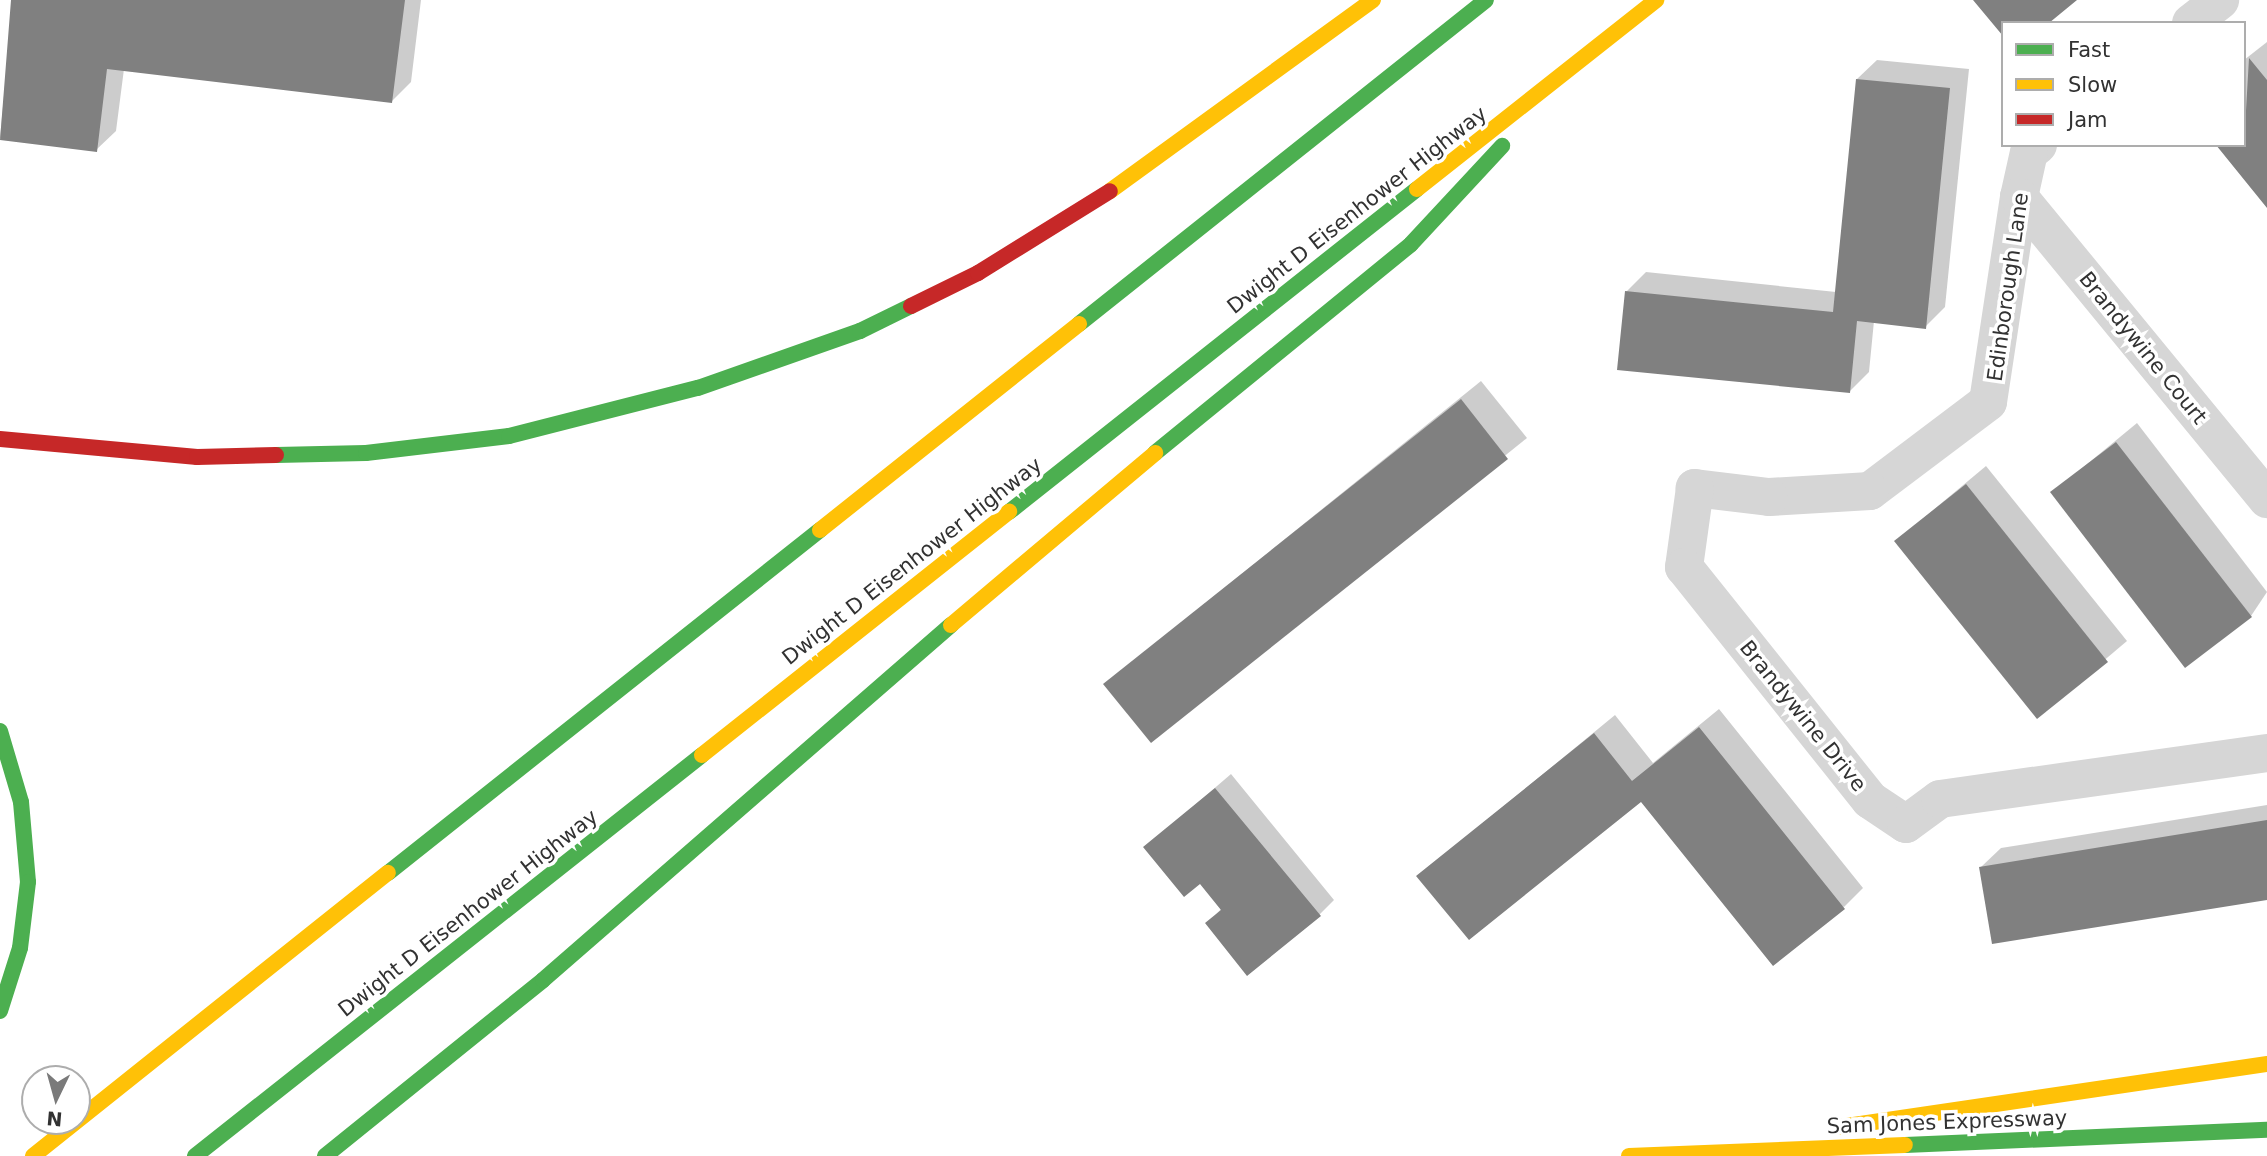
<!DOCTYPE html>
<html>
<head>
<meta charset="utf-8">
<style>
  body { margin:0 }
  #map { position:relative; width:2267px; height:1156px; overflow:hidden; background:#fff; font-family:"DejaVu Sans",sans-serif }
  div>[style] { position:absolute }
  .shadow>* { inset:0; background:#0003 }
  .building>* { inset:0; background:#808080 }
  .street>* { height:38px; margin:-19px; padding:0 19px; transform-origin:19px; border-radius:19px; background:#d6d6d6 }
  .fast>* { height:16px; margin:-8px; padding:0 8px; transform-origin:8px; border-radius:8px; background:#4caf50 }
  .slow>* { height:16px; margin:-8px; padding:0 8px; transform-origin:8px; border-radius:8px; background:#ffc107 }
  .jam>* { height:16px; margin:-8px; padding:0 8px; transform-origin:8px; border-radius:8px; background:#c62828 }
  span { translate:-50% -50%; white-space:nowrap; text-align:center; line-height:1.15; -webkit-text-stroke:7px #fff; paint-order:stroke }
  .street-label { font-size:21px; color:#323232 }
  .legend { position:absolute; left:2001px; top:21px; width:245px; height:126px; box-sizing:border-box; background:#fff; border:2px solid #adadad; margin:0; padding:9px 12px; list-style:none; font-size:21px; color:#323232 }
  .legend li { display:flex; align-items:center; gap:14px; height:35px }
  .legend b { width:35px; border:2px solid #adadad }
  .north { position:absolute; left:21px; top:1065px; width:70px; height:70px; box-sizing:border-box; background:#fff; border:2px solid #adadad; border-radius:50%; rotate:185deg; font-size:19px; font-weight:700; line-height:28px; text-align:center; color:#323232 }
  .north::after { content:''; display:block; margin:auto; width:24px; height:32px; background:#7a7a7a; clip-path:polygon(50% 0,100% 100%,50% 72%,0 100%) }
</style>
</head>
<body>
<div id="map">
  <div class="shadow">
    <i style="clip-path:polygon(13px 0,421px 0,411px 82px,391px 102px,124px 69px,116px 131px,96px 150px,0 138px)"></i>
    <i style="clip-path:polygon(2267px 42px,2267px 205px,2244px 145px,2244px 60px)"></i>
    <i style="clip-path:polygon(1877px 60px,1969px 69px,1945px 307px,1925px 327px,1874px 321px,1869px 372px,1849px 392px,1626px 292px,1646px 272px,1836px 292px,1857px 79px)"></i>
    <i style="clip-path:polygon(1481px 381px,1527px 438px,1151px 741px,1105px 684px)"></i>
    <i style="clip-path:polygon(2137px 423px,2267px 592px,2251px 616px,2052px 493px)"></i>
    <i style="clip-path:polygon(1986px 466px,2127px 641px,2037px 717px,1896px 541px)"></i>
    <i style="clip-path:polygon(1719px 709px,1863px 888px,1844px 907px,1641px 800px,1419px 876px,1615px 715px,1653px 763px)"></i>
    <i style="clip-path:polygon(1231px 774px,1334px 900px,1319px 915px,1207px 924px,1222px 908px,1200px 882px,1146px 847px)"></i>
    <i style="clip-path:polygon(2267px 805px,2267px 898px,1981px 867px,2001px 848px)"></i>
  </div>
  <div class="building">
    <i style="clip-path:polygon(11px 0,405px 0,392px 103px,107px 69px,97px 152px,0 140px)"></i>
    <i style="clip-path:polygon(1973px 0,2077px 0,2049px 23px,2003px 23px,2003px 36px)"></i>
    <i style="clip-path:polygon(2249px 58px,2267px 80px,2267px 208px,2216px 145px,2244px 145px)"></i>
    <i style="clip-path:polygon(1856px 79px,1950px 88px,1926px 329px,1857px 321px,1850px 393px,1617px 370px,1625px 291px,1833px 312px)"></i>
    <i style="clip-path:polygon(1461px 399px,1508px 459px,1151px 743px,1103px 684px)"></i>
    <i style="clip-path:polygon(2116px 442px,2252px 617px,2185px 668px,2050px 492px)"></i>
    <i style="clip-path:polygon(1966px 484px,2108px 662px,2037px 719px,1894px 541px)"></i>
    <i style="clip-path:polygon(1699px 727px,1845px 909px,1773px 966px,1641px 802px,1469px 940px,1416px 876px,1594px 733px,1632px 781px)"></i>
    <i style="clip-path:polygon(1215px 788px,1321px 916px,1247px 976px,1205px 923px,1221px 910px,1200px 884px,1184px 897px,1143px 847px)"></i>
    <i style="clip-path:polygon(2267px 820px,2267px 900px,1992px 944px,1979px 867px)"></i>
  </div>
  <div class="street">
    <i style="left:2191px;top:23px;width:37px;rotate:-38deg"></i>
    <i style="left:2038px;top:145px;width:11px;rotate:142deg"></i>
    <i style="left:2029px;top:152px;width:46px;rotate:102.5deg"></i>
    <i style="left:2019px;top:197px;width:207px;rotate:98.6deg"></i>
    <i style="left:1988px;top:402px;width:148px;rotate:143deg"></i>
    <i style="left:1870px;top:491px;width:101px;rotate:176.6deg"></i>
    <i style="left:1769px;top:497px;width:75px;rotate:-173.1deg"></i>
    <i style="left:1695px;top:488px;width:80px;rotate:97.9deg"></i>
    <i style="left:1684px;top:567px;width:298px;rotate:51.4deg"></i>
    <i style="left:1870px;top:800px;width:43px;rotate:33.7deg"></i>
    <i style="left:1906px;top:824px;width:42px;rotate:-36.3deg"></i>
    <i style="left:1940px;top:799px;width:330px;rotate:-8deg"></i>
    <i style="left:2019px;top:197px;width:391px;rotate:50.6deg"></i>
  </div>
  <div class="fast">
    <i style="left:1079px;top:324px;width:520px;rotate:-38.52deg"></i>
    <i style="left:1155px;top:453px;width:330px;rotate:-39.2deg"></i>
    <i style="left:1411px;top:244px;width:134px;rotate:-47.1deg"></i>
    <i style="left:276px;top:455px;width:90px;rotate:-1.3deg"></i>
    <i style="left:366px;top:453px;width:144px;rotate:-6.8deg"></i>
    <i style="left:509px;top:436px;width:195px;rotate:-14.3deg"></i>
    <i style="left:698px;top:388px;width:172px;rotate:-19.4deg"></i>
    <i style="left:860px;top:331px;width:57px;rotate:-26.1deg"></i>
    <i style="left:1009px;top:512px;width:520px;rotate:-38.37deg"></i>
    <i style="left:0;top:731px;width:74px;rotate:73.5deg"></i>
    <i style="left:21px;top:802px;width:80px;rotate:85deg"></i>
    <i style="left:28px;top:882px;width:66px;rotate:96.9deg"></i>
    <i style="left:20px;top:948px;width:66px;rotate:107.6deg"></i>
    <i style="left:388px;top:873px;width:552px;rotate:-38.45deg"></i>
    <i style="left:1905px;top:1145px;width:362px;rotate:-2.4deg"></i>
    <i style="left:195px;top:1156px;width:646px;rotate:-38.34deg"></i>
    <i style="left:325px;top:1156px;width:280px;rotate:-38.9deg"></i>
    <i style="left:543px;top:980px;width:541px;rotate:-41.03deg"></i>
  </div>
  <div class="slow">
    <i style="left:1417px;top:189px;width:305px;rotate:-38.3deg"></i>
    <i style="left:1110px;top:191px;width:325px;rotate:-36deg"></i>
    <i style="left:820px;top:530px;width:331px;rotate:-38.5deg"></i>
    <i style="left:951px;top:625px;width:267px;rotate:-40.1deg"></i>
    <i style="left:702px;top:755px;width:392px;rotate:-38.4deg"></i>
    <i style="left:1840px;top:1127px;width:432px;rotate:-8.4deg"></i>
    <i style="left:33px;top:1156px;width:454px;rotate:-38.6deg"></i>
    <i style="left:1629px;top:1156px;width:276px;rotate:-2.3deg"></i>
  </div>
  <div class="jam">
    <i style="left:911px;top:306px;width:75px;rotate:-26.2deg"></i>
    <i style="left:978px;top:273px;width:155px;rotate:-31.8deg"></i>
    <i style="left:0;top:439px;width:198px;rotate:5.2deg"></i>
    <i style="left:197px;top:457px;width:79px;rotate:-1.5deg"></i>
  </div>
  <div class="street-label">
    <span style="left:1357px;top:210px;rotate:-38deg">Dwight D Eisenhower Highway</span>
    <span style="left:2008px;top:287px;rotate:-82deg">Edinborough Lane</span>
    <span style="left:2143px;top:348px;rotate:51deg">Brandywine Court</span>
    <span style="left:912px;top:561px;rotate:-38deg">Dwight D Eisenhower Highway</span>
    <span style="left:1803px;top:716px;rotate:51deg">Brandywine Drive</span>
    <span style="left:468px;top:913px;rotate:-38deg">Dwight D Eisenhower Highway</span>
    <span style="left:1947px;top:1122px;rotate:-2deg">Sam Jones Expressway</span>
  </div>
  <ul class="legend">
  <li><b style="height:9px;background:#4caf50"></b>Fast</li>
  <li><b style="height:9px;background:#ffc107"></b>Slow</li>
  <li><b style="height:9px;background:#c62828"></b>Jam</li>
  </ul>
  <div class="north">N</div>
</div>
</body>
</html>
